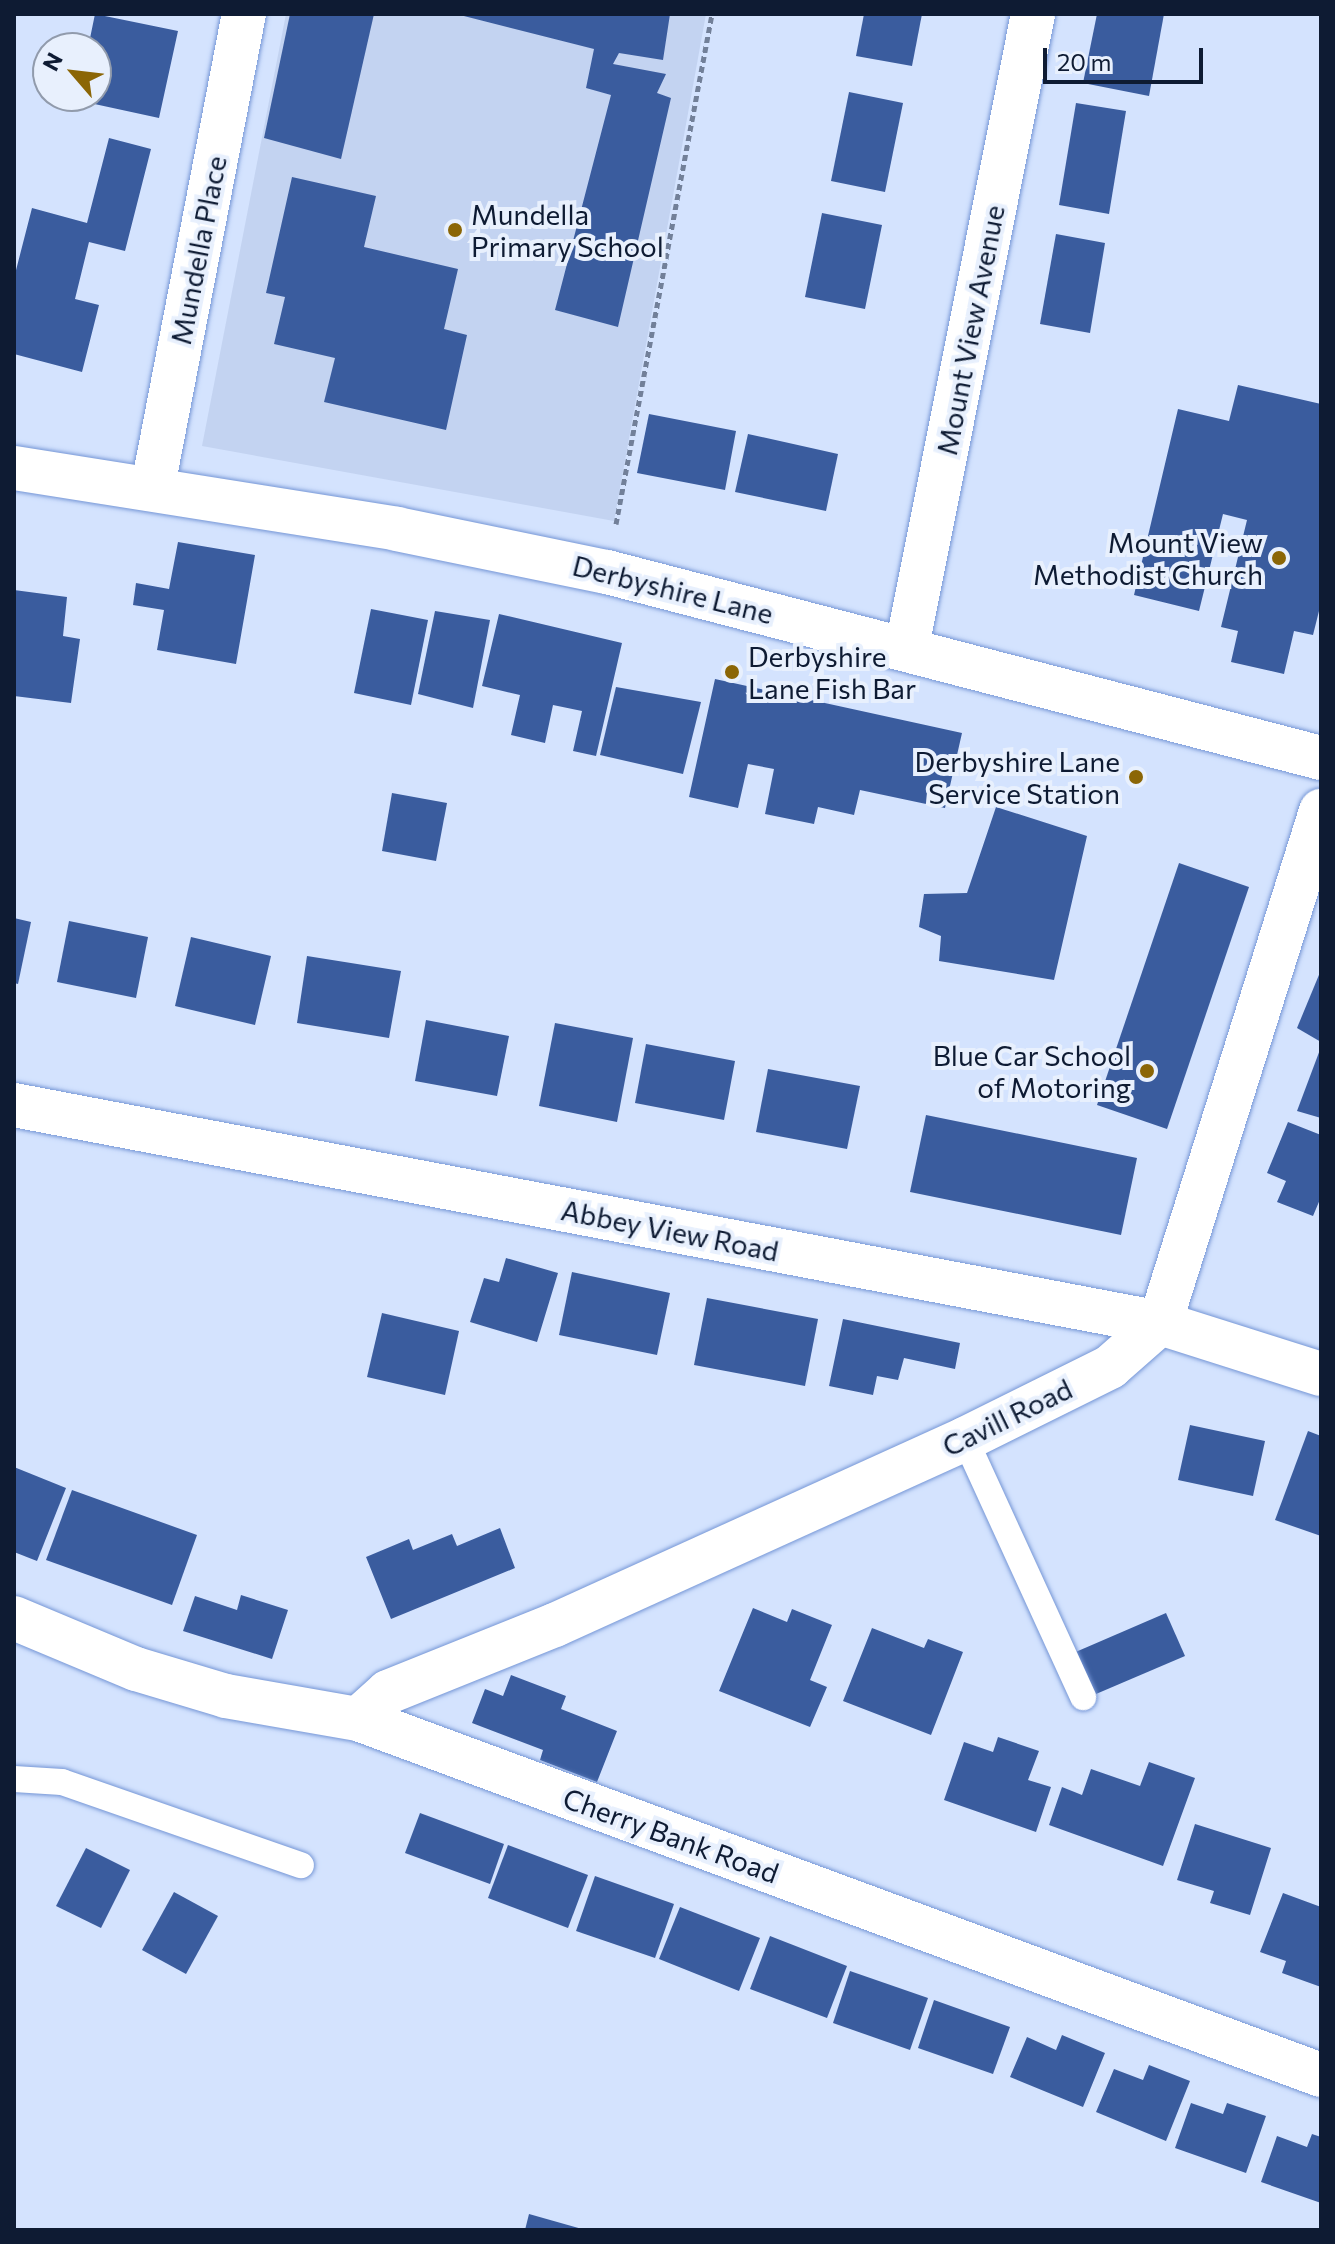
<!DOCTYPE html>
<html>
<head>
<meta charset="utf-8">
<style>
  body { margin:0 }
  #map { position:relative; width:1335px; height:2244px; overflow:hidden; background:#d4e3fe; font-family:Commissioner,sans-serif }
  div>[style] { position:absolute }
  .built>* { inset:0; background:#c3d3f1 }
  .building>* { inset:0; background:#3a5c9e }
  .path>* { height:5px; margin-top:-2.5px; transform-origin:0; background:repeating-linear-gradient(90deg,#728099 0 6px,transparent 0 10px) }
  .roads { filter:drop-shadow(0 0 2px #7596d6) drop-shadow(0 0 2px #7596d6) }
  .lane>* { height:26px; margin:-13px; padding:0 13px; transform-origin:13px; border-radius:13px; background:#fff }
  .street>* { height:44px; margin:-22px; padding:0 22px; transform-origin:22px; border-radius:22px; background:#fff }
  .secondary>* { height:44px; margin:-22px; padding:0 22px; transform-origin:22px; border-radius:22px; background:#fff }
  .dots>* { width:22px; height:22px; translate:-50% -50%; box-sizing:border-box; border:4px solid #e8f0fd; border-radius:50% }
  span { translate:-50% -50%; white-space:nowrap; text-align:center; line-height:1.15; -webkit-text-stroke:8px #e8f0fd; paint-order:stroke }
  .poi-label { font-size:28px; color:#0e1b33 }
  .left { translate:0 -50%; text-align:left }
  .right { translate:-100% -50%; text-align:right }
  .street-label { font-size:28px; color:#0e1b33 }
  .frame { position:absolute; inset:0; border:16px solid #0e1b33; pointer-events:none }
  .north { position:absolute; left:32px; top:32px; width:80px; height:80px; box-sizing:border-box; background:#e8f0fd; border:2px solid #919bac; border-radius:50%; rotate:298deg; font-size:22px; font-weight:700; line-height:32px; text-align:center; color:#0e1b33 }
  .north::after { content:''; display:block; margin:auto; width:28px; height:36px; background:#8b6606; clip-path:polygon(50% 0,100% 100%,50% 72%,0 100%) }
  .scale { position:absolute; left:1043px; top:48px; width:160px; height:36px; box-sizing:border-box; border:4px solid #0e1b33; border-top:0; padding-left:10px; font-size:24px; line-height:28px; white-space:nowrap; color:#0e1b33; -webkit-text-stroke:6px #e8f0fd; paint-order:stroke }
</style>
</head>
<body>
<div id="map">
  <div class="built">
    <i style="clip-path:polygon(286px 14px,706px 14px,614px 521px,202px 446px)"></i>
  </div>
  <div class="building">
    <i style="clip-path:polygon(95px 14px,178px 31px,159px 118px,76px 100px,77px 96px,96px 96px,96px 48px,88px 48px)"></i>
    <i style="clip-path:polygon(290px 14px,374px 14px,341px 159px,264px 138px)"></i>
    <i style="clip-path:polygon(456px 14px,670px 14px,663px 60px,619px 53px,613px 64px,666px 74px,657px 93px,671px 98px,618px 327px,555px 310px,611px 95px,586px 88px,594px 49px)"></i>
    <i style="clip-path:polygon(864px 14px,922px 14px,912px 66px,856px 56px)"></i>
    <i style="clip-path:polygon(1097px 14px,1164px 14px,1149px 96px,1083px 83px)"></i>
    <i style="clip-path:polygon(849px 92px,903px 103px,885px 192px,831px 181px)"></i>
    <i style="clip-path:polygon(1076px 103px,1126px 111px,1109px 214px,1059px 205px)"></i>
    <i style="clip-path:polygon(109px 138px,151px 149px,125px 251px,89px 242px,75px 299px,99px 305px,82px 372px,14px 354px,14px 278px,32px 208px,87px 223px)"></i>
    <i style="clip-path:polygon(292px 177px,376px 196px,364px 247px,458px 269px,444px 329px,467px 335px,446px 430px,324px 402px,335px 358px,274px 344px,285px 297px,266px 293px)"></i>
    <i style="clip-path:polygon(822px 213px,882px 225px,865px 309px,805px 297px)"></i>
    <i style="clip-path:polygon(1056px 234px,1105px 243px,1090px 333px,1040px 324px)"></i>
    <i style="clip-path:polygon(1238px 385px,1321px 404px,1321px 603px,1313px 635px,1294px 631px,1284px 674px,1231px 662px,1238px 631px,1221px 627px,1247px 520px,1223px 514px,1199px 611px,1134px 595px,1178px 409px,1229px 421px)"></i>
    <i style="clip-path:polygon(649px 414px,736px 431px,725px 490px,637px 473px)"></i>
    <i style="clip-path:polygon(748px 434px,838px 454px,826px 511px,735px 492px)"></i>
    <i style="clip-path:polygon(178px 542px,255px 555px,236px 664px,157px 650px,164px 610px,133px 605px,136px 583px,169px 589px)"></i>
    <i style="clip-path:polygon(14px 590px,67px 597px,63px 636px,80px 639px,71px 703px,14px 696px)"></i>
    <i style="clip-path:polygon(371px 609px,428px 620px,411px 705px,354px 693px)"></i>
    <i style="clip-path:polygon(435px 611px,490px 620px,473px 708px,418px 694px)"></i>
    <i style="clip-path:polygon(499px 614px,622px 643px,596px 756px,573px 751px,582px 711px,553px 705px,545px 743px,511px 735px,520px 695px,482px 686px)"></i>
    <i style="clip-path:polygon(715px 679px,962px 733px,945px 808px,860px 790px,854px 815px,818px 807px,814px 824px,765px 814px,774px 769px,748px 764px,738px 808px,689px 797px)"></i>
    <i style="clip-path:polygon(616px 687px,701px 702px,683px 774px,600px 755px)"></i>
    <i style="clip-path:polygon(392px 793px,447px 803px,436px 861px,382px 851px)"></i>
    <i style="clip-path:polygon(996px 807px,1087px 836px,1054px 980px,939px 961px,941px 936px,919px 927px,924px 894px,967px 893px)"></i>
    <i style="clip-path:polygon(1179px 863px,1249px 887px,1167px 1129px,1097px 1105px)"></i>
    <i style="clip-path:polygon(14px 918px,31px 922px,18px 984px,14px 983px)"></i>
    <i style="clip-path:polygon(69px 921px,148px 937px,136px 998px,57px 982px)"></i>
    <i style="clip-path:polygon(191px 937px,271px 956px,255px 1025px,175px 1006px)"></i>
    <i style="clip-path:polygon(307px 956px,401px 971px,389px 1038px,297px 1023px)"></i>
    <i style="clip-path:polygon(1321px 970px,1321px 1042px,1297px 1028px)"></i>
    <i style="clip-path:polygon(426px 1020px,509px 1036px,497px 1096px,415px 1081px)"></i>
    <i style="clip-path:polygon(555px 1023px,633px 1038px,617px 1122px,539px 1106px)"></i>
    <i style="clip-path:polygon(646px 1044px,735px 1061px,724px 1120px,635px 1103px)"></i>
    <i style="clip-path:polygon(1321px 1047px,1321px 1118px,1297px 1111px)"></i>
    <i style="clip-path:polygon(768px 1069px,860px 1086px,847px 1149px,756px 1132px)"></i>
    <i style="clip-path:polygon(926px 1115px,1137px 1158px,1121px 1235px,910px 1192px)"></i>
    <i style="clip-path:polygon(1288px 1122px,1321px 1135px,1321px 1197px,1313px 1216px,1277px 1202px,1286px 1181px,1267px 1173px)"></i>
    <i style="clip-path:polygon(506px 1258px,558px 1273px,537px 1342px,470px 1322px,484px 1278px,499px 1282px)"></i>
    <i style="clip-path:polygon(572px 1272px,670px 1293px,657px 1355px,559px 1335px)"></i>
    <i style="clip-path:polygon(707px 1298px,818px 1319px,805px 1386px,694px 1365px)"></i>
    <i style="clip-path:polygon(382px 1313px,459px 1331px,445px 1395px,367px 1377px)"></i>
    <i style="clip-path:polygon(843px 1319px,960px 1343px,955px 1369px,904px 1358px,898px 1380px,877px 1376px,873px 1395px,829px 1386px)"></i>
    <i style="clip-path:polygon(1190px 1425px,1265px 1441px,1253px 1496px,1178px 1480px)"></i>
    <i style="clip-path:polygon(1308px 1431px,1321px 1436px,1321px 1536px,1275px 1520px)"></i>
    <i style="clip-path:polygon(14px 1467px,66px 1488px,37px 1561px,14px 1552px)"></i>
    <i style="clip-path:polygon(72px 1490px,197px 1535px,172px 1605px,46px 1560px)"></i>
    <i style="clip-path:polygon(500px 1528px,515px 1568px,391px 1619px,366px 1557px,409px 1539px,413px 1550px,452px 1534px,457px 1546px)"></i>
    <i style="clip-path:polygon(241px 1595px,288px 1610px,272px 1659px,183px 1631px,195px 1596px,237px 1610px)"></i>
    <i style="clip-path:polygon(753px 1608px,787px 1622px,792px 1609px,832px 1625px,810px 1680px,827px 1687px,810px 1727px,719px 1691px)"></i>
    <i style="clip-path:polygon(1166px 1613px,1185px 1656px,1089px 1697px,1071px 1654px)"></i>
    <i style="clip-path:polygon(872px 1628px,924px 1648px,928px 1639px,963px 1652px,931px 1735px,843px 1701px)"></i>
    <i style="clip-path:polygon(511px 1675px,566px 1696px,561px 1709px,617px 1731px,597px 1782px,540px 1760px,543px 1750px,472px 1723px,485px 1689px,503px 1696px)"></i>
    <i style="clip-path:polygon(998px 1737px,1039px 1751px,1028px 1780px,1051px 1787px,1036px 1832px,944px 1800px,964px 1742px,993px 1752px)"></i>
    <i style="clip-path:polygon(1149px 1762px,1195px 1778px,1163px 1866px,1049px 1825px,1062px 1787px,1082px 1795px,1091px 1769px,1140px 1786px)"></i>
    <i style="clip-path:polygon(420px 1813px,504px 1844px,490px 1884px,405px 1853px)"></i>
    <i style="clip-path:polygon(1195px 1824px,1271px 1848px,1250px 1915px,1210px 1903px,1214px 1891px,1177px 1880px)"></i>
    <i style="clip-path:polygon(508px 1845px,588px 1875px,568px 1928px,488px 1898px)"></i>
    <i style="clip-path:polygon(86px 1848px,130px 1870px,101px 1928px,56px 1906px)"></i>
    <i style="clip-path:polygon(595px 1876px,674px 1904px,655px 1958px,576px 1931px)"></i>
    <i style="clip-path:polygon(174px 1892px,218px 1916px,186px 1974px,142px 1950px)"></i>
    <i style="clip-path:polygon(1283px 1893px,1321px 1907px,1321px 1987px,1282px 1973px,1286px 1961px,1260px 1952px)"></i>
    <i style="clip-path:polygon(680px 1907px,760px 1938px,739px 1991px,659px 1959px)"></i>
    <i style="clip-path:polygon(770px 1936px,847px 1966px,827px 2018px,750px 1989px)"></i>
    <i style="clip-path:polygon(850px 1971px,928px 1998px,910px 2050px,833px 2023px)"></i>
    <i style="clip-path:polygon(934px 2000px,1010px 2027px,993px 2074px,918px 2048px)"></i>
    <i style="clip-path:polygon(1062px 2035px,1105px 2053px,1083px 2107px,1010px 2077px,1027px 2037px,1056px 2050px)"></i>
    <i style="clip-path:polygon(1149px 2065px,1190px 2081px,1166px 2141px,1096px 2112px,1114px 2069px,1143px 2080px)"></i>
    <i style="clip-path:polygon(1191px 2103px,1223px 2114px,1227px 2103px,1266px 2116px,1246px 2173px,1175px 2148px)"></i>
    <i style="clip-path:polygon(1312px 2134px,1321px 2137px,1321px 2203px,1261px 2182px,1277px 2136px,1307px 2147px)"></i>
    <i style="clip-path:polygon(529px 2214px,582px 2229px,582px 2230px,525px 2230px)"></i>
  </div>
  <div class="path">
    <i style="left:616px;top:524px;width:519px;rotate:-79.34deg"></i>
  </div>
  <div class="roads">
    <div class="lane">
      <i style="left:965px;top:1439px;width:284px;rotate:65.4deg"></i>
      <i style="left:14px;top:1779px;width:48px;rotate:3.6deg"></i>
      <i style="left:62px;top:1782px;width:253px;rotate:19.2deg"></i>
    </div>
    <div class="street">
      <i style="left:153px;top:486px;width:481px;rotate:-79.1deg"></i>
      <i style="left:907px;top:647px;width:645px;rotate:-78.74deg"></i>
      <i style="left:14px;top:1105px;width:1167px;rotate:10.77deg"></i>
      <i style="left:1160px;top:1323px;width:169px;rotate:17.6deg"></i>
      <i style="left:14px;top:1618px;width:132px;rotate:22.7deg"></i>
      <i style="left:136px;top:1669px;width:94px;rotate:16.7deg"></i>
      <i style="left:226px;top:1696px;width:134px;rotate:9.9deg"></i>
      <i style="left:358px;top:1719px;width:1027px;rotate:20.29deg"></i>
      <i style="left:358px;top:1719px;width:40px;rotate:-42deg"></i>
      <i style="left:388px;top:1692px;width:180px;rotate:-21.9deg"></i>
      <i style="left:555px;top:1625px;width:450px;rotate:-24.4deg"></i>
      <i style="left:965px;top:1439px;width:162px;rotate:-26.4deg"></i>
      <i style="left:1110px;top:1367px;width:67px;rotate:-41.3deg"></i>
      <i style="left:1160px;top:1323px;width:537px;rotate:-72.54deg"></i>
    </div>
    <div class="secondary">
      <i style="left:14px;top:468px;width:388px;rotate:9deg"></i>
      <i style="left:397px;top:529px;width:214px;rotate:11.6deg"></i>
      <i style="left:607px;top:572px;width:738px;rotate:14.6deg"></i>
    </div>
  </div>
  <div class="dots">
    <i style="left:455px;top:230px;background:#8b6606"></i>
    <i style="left:1279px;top:558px;background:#8b6606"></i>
    <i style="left:732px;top:672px;background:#8b6606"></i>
    <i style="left:1136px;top:777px;background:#8b6606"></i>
    <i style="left:1147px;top:1071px;background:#8b6606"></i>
  </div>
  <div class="poi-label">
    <span class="left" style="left:471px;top:230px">Mundella<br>Primary School</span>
    <span class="right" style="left:1263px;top:558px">Mount View<br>Methodist Church</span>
    <span class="left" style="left:748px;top:672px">Derbyshire<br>Lane Fish Bar</span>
    <span class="right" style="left:1120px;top:777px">Derbyshire Lane<br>Service Station</span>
    <span class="right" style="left:1131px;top:1071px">Blue Car School<br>of Motoring</span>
  </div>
  <div class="street-label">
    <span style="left:198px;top:250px;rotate:-79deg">Mundella Place</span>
    <span style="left:970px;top:330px;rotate:-79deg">Mount View Avenue</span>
    <span style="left:673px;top:589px;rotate:14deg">Derbyshire Lane</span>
    <span style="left:670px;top:1230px;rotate:11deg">Abbey View Road</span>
    <span style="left:1007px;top:1417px;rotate:-26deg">Cavill Road</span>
    <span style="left:671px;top:1835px;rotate:20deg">Cherry Bank Road</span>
  </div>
  <div class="frame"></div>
  <div class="north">N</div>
  <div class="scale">20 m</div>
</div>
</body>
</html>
